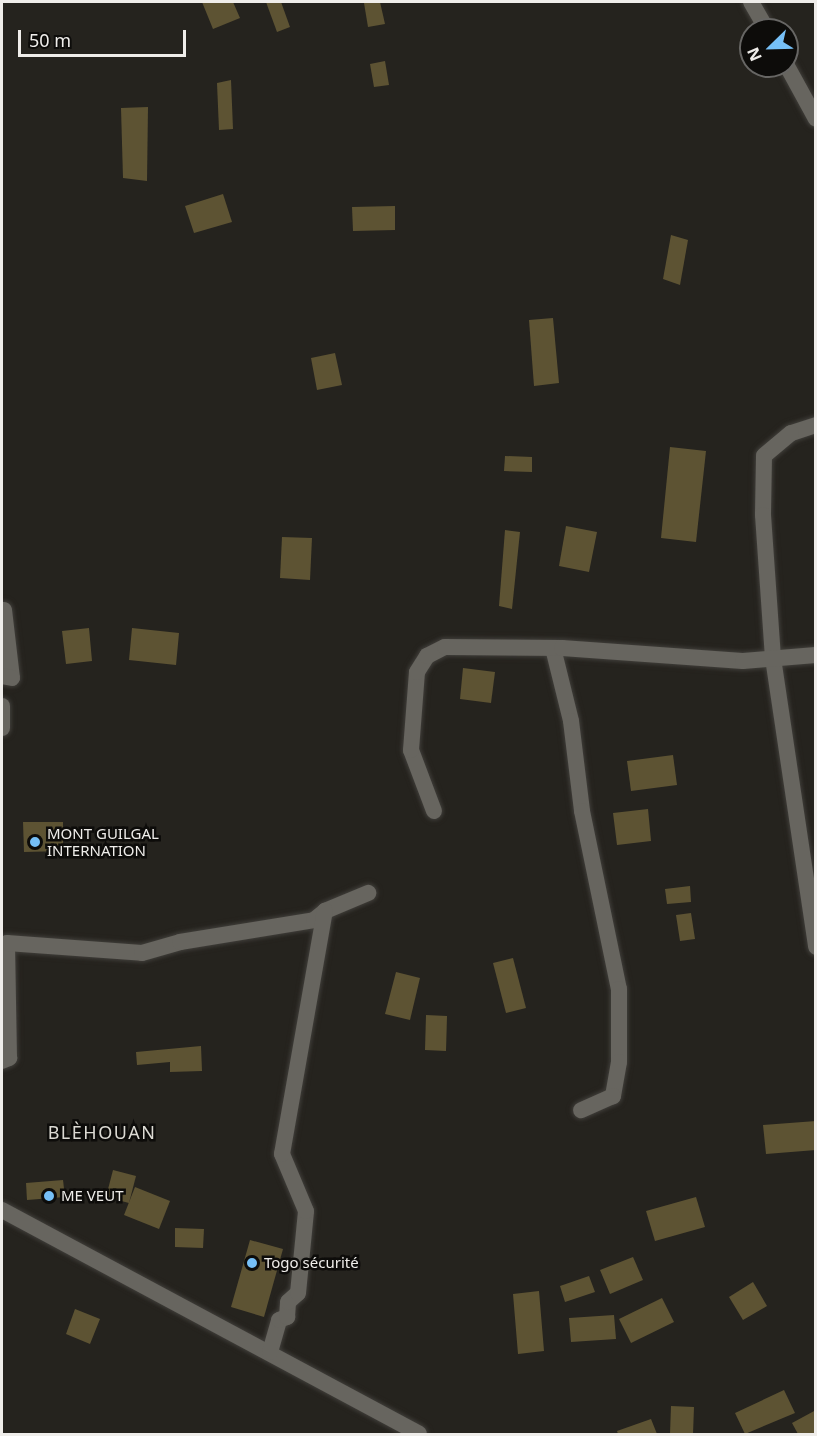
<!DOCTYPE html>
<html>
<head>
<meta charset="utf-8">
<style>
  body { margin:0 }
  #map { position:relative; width:817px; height:1436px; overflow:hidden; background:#25231e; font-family:"Noto Sans",sans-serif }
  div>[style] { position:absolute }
  .building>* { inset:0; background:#5d5333 }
  .roads { filter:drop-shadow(0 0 2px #403e3a) drop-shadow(0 0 2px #403e3a) }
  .minor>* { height:16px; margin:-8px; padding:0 8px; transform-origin:8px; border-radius:8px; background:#67655f }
  .dots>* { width:16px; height:16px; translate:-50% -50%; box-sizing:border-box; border:3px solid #0d0c0a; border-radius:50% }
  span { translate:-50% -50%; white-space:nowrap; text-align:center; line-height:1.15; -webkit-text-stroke:5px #0d0c0a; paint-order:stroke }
  .poi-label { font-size:15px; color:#efedea }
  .left { translate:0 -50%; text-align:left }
  .quarter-label { font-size:18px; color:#dcdad3; letter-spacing:1.5px }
  .frame { position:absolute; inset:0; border:3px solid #efedea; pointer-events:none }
  .north { position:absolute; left:739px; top:18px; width:60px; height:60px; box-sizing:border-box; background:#0d0c0a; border:2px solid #676664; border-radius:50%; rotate:247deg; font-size:16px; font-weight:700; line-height:24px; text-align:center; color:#efedea }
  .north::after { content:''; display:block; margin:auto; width:21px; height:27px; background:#76c0f7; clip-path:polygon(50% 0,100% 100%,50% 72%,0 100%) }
  .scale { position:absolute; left:18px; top:30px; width:168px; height:27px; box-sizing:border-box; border:3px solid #efedea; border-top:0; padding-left:8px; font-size:18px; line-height:21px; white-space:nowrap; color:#efedea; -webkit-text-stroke:4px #0d0c0a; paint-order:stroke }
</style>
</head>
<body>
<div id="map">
  <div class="building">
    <i style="clip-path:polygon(202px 2px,233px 2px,240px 18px,213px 29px)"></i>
    <i style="clip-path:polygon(266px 2px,281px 2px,290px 27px,277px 32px)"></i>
    <i style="clip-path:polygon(380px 2px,385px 24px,368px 27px,364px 3px)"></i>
    <i style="clip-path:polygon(385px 61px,389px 85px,374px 87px,370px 64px)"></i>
    <i style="clip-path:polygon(231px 80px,233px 129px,219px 130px,217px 83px)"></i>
    <i style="clip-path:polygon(148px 107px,147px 181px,123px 178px,121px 108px)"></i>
    <i style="clip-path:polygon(223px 194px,232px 222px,194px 233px,185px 206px)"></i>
    <i style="clip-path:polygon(395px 206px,395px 230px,353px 231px,352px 207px)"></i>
    <i style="clip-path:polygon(671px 235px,688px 240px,680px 285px,663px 279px)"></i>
    <i style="clip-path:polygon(553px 318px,559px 383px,534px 386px,529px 320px)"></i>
    <i style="clip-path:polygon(335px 353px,342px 385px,317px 390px,311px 358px)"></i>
    <i style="clip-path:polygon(670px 447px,706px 451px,696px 542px,661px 538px)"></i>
    <i style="clip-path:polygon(505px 456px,532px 457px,532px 472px,504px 471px)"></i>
    <i style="clip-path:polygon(566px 526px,597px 532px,589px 572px,559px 566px)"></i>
    <i style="clip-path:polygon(505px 530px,520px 532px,512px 609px,499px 606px)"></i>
    <i style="clip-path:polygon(282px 537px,312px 538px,310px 580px,280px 578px)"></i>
    <i style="clip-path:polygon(89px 628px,92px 661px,66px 664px,62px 631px)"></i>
    <i style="clip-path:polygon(132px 628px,179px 633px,176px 665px,129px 660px)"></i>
    <i style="clip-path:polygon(463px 668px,495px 672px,491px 703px,460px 699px)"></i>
    <i style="clip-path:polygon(673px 755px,677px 785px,631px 791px,627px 761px)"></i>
    <i style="clip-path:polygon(648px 809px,651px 841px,617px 845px,613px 813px)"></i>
    <i style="clip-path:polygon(23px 822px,63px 822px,63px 851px,24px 852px)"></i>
    <i style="clip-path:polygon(690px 886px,691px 902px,667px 904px,665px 889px)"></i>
    <i style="clip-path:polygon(691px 913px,695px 939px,680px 941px,676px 915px)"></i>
    <i style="clip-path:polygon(513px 958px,526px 1008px,506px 1013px,493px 963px)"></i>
    <i style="clip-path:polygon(396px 972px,420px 978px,410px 1020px,385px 1014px)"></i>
    <i style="clip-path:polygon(426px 1015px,447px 1016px,446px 1051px,425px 1050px)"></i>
    <i style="clip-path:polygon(201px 1046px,202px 1071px,170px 1072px,170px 1062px,137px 1065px,136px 1052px)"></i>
    <i style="clip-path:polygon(816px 1121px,816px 1150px,766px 1154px,763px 1125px)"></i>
    <i style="clip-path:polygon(113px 1170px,136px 1176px,129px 1203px,106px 1197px)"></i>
    <i style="clip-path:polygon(63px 1180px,65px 1197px,27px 1200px,26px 1183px)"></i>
    <i style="clip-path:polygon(135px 1187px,170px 1201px,159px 1229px,124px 1215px)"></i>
    <i style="clip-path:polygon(696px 1197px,705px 1227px,655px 1241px,646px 1211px)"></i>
    <i style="clip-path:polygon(175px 1228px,204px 1229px,203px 1248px,175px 1247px)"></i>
    <i style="clip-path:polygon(250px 1240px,283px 1249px,264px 1317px,231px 1307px)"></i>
    <i style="clip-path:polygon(633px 1257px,643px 1280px,610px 1294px,600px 1270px)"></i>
    <i style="clip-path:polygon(589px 1276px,595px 1292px,565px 1302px,560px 1286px)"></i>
    <i style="clip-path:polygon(753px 1282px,767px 1306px,743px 1320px,729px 1297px)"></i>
    <i style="clip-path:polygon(539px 1291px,544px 1351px,518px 1354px,513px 1294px)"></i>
    <i style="clip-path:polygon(662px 1298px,674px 1322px,631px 1343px,619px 1319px)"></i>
    <i style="clip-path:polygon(75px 1309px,100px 1319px,90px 1344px,66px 1334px)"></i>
    <i style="clip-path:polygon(614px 1315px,616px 1339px,571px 1342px,569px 1318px)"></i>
    <i style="clip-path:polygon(784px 1390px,795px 1413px,745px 1434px,735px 1413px)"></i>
    <i style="clip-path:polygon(671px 1406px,694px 1407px,693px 1434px,670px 1434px)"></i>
    <i style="clip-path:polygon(816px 1410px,816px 1434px,798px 1434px,792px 1423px)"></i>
    <i style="clip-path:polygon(651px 1419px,657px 1434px,618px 1434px,617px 1431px)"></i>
  </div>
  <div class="roads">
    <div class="minor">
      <i style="left:751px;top:2px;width:32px;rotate:60deg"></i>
      <i style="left:787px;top:66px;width:60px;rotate:61.3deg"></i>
      <i style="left:816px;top:425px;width:26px;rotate:162deg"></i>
      <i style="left:791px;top:433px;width:35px;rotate:140deg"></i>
      <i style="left:764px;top:456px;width:59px;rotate:91deg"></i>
      <i style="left:763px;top:515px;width:143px;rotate:86deg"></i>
      <i style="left:773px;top:658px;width:292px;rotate:81.5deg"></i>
      <i style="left:2px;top:614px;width:4px;rotate:-63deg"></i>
      <i style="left:4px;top:610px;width:68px;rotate:83.3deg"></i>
      <i style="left:12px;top:678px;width:10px;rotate:-169deg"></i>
      <i style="left:553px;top:648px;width:75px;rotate:76.1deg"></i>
      <i style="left:571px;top:721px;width:91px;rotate:83deg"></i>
      <i style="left:582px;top:811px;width:182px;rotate:78.3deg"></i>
      <i style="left:619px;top:989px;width:73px;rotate:90deg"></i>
      <i style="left:619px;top:1062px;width:35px;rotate:100deg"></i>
      <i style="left:613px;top:1096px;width:35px;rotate:156deg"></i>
      <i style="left:2px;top:706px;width:22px;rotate:90deg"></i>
      <i style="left:434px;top:811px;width:65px;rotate:-110.7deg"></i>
      <i style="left:411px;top:750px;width:78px;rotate:-85.6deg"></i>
      <i style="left:417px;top:672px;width:19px;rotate:-58deg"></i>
      <i style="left:427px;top:656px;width:20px;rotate:-27deg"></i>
      <i style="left:445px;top:647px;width:117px;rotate:0.5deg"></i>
      <i style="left:562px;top:648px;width:181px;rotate:4.1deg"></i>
      <i style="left:743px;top:661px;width:73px;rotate:-4.7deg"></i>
      <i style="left:2px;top:1061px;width:8px;rotate:-23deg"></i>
      <i style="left:9px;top:1058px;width:115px;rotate:-91deg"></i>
      <i style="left:7px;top:943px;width:135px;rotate:4.2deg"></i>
      <i style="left:142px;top:953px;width:40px;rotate:-16deg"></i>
      <i style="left:180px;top:942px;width:136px;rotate:-9.3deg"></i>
      <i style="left:314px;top:920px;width:14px;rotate:-39deg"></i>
      <i style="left:325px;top:911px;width:47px;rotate:-22.7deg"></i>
      <i style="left:2px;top:1210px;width:473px;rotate:28.2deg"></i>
      <i style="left:270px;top:1352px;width:33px;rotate:-74deg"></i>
      <i style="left:279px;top:1320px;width:9px;rotate:-21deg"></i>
      <i style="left:287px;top:1317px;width:15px;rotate:-86deg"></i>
      <i style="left:288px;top:1302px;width:13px;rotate:-42deg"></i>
      <i style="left:298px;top:1293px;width:82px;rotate:-84.4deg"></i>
      <i style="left:306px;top:1211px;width:62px;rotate:-112.8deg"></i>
      <i style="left:282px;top:1154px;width:247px;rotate:-80deg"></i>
    </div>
  </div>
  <div class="dots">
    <i style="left:35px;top:842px;background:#76c0f7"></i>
    <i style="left:49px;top:1196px;background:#76c0f7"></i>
    <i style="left:252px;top:1263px;background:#76c0f7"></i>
  </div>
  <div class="poi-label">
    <span class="left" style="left:47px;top:842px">MONT GUILGAL<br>INTERNATION</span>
    <span class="left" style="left:61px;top:1196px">ME VEUT</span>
    <span class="left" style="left:264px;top:1263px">Togo sécurité</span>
  </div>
  <div class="quarter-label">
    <span style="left:102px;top:1132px">BLÈHOUAN</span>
  </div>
  <div class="frame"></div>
  <div class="north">N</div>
  <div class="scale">50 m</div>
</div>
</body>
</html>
